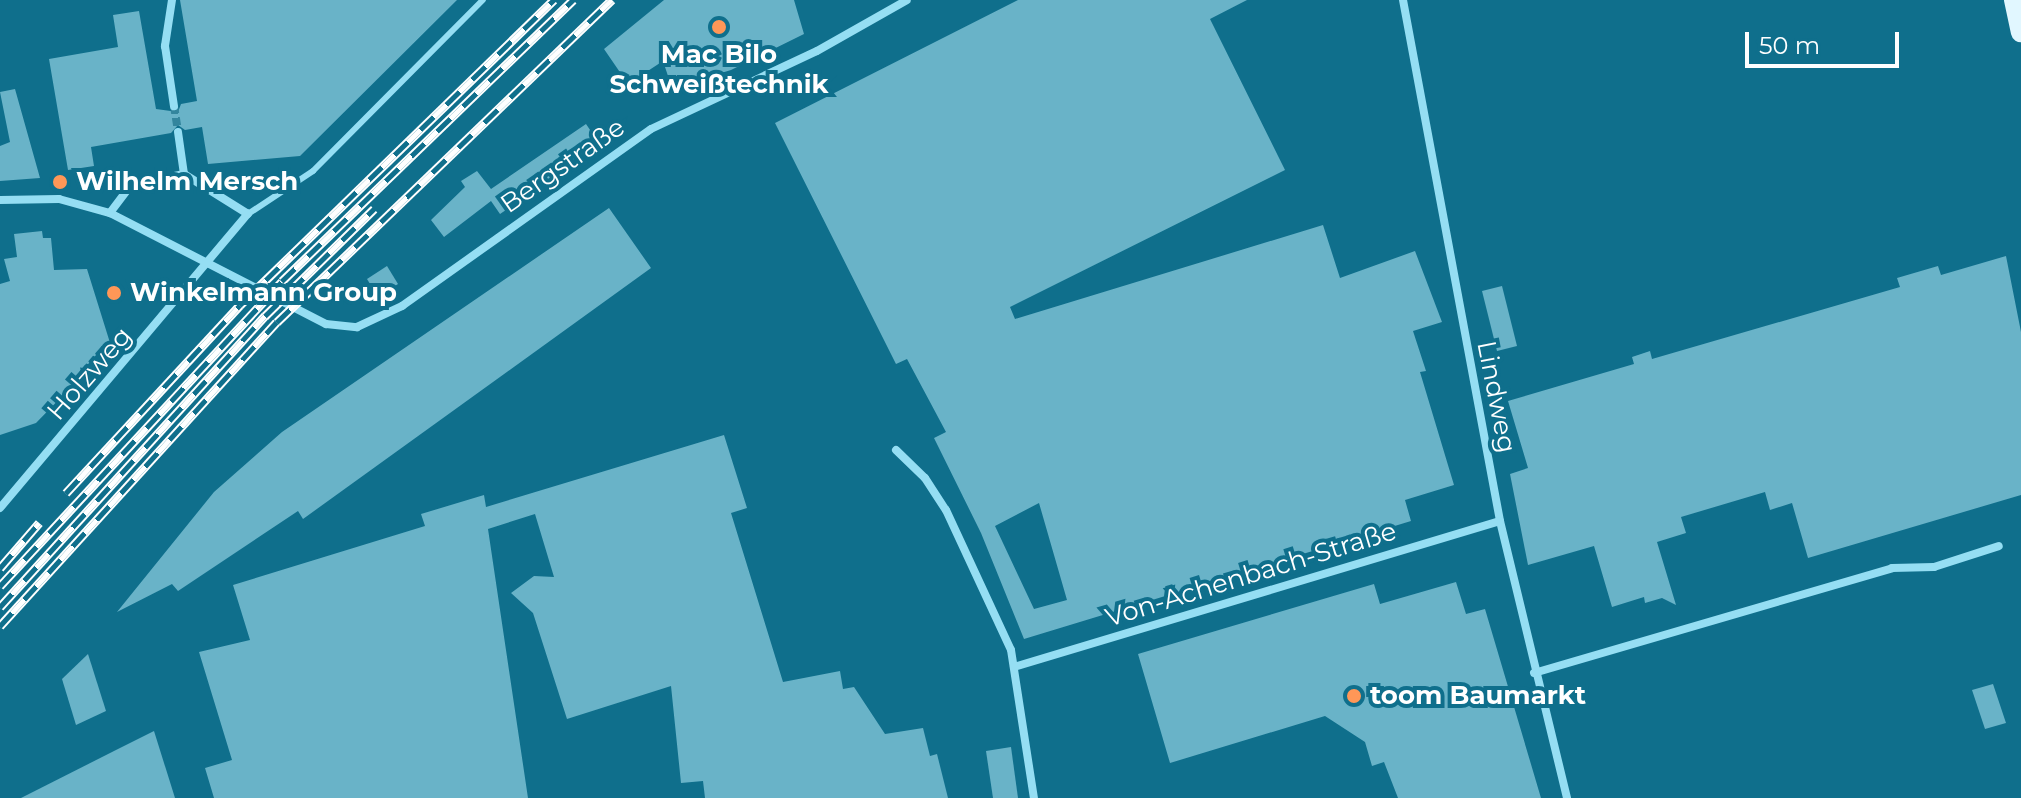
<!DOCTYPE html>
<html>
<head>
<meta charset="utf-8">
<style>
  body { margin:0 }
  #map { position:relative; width:2021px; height:798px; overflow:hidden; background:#0f6f8c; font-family:Montserrat,sans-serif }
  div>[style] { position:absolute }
  .building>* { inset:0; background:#69b3c8 }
  .minor-tunnel>* { height:8px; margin-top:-4px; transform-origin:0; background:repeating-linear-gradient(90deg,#33859d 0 8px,transparent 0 12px) }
  .service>* { height:6px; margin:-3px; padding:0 3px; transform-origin:3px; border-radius:3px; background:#95def3 }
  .minor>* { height:8px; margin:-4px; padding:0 4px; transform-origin:4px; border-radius:4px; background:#95def3 }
  .primary>* { height:20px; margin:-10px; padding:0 10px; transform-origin:10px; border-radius:10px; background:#e1f7ff }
  .rail>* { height:9px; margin-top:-4.5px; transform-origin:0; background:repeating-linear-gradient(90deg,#0f6f8c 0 18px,#fff 0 36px); box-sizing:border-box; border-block:2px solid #fff }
  .dots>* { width:22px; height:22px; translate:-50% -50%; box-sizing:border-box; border:4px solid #0f6f8c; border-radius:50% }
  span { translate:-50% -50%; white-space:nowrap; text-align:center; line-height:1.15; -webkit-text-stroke:8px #0f6f8c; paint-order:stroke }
  .poi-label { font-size:26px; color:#fff; font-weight:700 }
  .left { translate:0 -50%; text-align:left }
  .street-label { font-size:26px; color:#fff }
  .scale { position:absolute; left:1745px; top:32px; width:154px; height:36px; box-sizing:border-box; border:4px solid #fff; border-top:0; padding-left:10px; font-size:24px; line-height:28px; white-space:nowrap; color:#fff; -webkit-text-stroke:6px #0f6f8c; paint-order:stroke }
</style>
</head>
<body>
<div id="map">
  <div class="building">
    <i style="clip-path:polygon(180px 0,457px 0,300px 156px,208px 164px,202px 127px,185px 130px,178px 125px,171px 133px,91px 147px,94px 166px,68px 170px,49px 59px,118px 47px,113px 15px,139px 11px,156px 109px,178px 112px,181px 104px,197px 101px)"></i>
    <i style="clip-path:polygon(664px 0,794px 0,804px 34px,731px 70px,672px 88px,663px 61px,628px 84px,604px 49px)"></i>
    <i style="clip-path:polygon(evenodd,1018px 0,1247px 0,1210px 19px,1285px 170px,1010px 307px,1015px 319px,1323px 225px,1340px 278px,1415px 251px,1442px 322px,1413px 331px,1426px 371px,1420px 372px,1454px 485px,1405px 500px,1411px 521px,1024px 639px,981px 533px,934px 438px,946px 432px,907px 359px,896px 364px,775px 123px,1018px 0,1039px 503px,1067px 600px,1034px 609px,995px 526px,1039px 503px)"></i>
    <i style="clip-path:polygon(15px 89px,40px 178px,0 181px,0 146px,10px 142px,0 92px)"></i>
    <i style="clip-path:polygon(586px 124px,601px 146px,500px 214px,491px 201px,444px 237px,431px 220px,465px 187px,461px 181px,477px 171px,491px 189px)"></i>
    <i style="clip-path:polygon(609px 208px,651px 268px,303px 519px,298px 511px,178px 591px,172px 584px,117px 612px,214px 492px,282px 432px)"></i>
    <i style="clip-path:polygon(42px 231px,43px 238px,51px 238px,54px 270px,87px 269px,111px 346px,36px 423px,0 435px,0 284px,10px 281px,4px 259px,17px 257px,14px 234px)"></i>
    <i style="clip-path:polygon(2006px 256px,2021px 332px,2021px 495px,1808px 558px,1792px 503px,1770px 510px,1765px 492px,1681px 517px,1686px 533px,1657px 542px,1676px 605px,1662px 598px,1645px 603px,1644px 597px,1612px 607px,1594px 546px,1528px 565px,1510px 474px,1528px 468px,1508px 401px,1634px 364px,1632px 357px,1650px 351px,1652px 359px,1900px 287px,1897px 278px,1938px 266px,1941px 275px)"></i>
    <i style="clip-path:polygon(387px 266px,398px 284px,378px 297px,367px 279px)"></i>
    <i style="clip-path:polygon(1502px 286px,1517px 346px,1497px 351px,1482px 291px)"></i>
    <i style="clip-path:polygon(724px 435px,747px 508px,731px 513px,783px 682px,840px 671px,843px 689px,854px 687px,885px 734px,923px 728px,930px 756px,937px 754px,948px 798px,705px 798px,703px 781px,681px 783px,671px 686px,567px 719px,533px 613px,511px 593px,534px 576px,554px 577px,535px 514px,488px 529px,528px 798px,214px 798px,205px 768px,232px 760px,199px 652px,250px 640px,233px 585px,425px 526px,421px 514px,484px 495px,486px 507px)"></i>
    <i style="clip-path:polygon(1456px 582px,1466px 614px,1485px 609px,1541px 798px,1398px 798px,1384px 762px,1372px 766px,1365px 742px,1325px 716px,1170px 763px,1138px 654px,1374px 584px,1380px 604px)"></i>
    <i style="clip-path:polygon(88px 654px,106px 711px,76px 725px,62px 679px)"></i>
    <i style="clip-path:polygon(1993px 684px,2006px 723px,1985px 729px,1972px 690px)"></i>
    <i style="clip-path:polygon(154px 731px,175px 798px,21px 798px,116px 750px)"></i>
    <i style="clip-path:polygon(1011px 747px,1018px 798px,993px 798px,986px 751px)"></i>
  </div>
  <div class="minor-tunnel">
    <i style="left:174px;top:106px;width:26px;rotate:81deg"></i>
  </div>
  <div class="service">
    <i style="left:248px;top:214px;width:78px;rotate:-33.5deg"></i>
    <i style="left:313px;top:171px;width:241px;rotate:-45.2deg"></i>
  </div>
  <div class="minor">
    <i style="left:172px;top:0;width:47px;rotate:98.7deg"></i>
    <i style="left:165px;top:46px;width:61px;rotate:81.5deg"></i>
    <i style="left:1403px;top:0;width:530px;rotate:79.45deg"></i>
    <i style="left:1500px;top:521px;width:285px;rotate:76.4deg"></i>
    <i style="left:178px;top:132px;width:42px;rotate:81.9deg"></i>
    <i style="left:0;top:200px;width:59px;rotate:-1deg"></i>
    <i style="left:59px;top:199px;width:53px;rotate:15.4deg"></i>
    <i style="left:110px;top:213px;width:243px;rotate:27.2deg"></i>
    <i style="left:326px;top:324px;width:31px;rotate:6deg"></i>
    <i style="left:357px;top:327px;width:50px;rotate:-25deg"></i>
    <i style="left:402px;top:306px;width:305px;rotate:-35.4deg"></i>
    <i style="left:651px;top:129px;width:183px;rotate:-25.2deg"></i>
    <i style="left:817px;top:51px;width:103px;rotate:-29.5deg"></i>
    <i style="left:896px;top:450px;width:40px;rotate:44deg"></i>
    <i style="left:925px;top:478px;width:38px;rotate:57deg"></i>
    <i style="left:946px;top:510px;width:154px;rotate:65.1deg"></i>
    <i style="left:1011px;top:650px;width:150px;rotate:81.2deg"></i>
    <i style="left:0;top:508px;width:385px;rotate:-49.9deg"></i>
    <i style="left:248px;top:214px;width:75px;rotate:-148deg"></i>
    <i style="left:184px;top:174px;width:54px;rotate:168.3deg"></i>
    <i style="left:131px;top:185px;width:35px;rotate:127deg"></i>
    <i style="left:1014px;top:667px;width:507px;rotate:-16.72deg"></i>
    <i style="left:1534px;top:673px;width:373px;rotate:-16.3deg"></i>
    <i style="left:1892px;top:568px;width:42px;rotate:-1.4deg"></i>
    <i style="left:1934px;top:567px;width:68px;rotate:-17.9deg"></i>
  </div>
  <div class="primary">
    <i style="left:2014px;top:0;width:33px;rotate:78deg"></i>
  </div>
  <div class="rail">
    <i style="left:66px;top:493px;width:256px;rotate:-47.2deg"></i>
    <i style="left:240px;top:305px;width:438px;rotate:-44.2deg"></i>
    <i style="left:0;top:568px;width:60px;rotate:-49.1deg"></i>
    <i style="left:0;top:586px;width:415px;rotate:-47.2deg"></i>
    <i style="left:282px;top:281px;width:405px;rotate:-44deg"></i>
    <i style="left:0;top:607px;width:394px;rotate:-47.7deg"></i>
    <i style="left:265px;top:316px;width:153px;rotate:-44.5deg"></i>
    <i style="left:0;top:626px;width:411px;rotate:-47.7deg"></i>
    <i style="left:277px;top:322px;width:465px;rotate:-43.9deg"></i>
  </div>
  <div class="dots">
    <i style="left:719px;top:27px;background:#ff9757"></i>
    <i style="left:60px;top:182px;background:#ff9757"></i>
    <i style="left:114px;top:293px;background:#ff9757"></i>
    <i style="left:1354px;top:696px;background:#ff9757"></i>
  </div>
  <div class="poi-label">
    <span style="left:719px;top:70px">Mac Bilo<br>Schweißtechnik</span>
    <span class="left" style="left:76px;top:182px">Wilhelm Mersch</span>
    <span class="left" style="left:130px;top:293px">Winkelmann Group</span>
    <span class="left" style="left:1370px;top:696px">toom Baumarkt</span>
  </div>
  <div class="street-label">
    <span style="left:563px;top:166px;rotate:-35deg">Bergstraße</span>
    <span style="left:90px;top:374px;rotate:-49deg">Holzweg</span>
    <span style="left:1496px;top:397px;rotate:79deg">Lindweg</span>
    <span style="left:1251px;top:575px;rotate:-17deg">Von-Achenbach-Straße</span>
  </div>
  <div class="scale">50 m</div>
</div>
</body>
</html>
